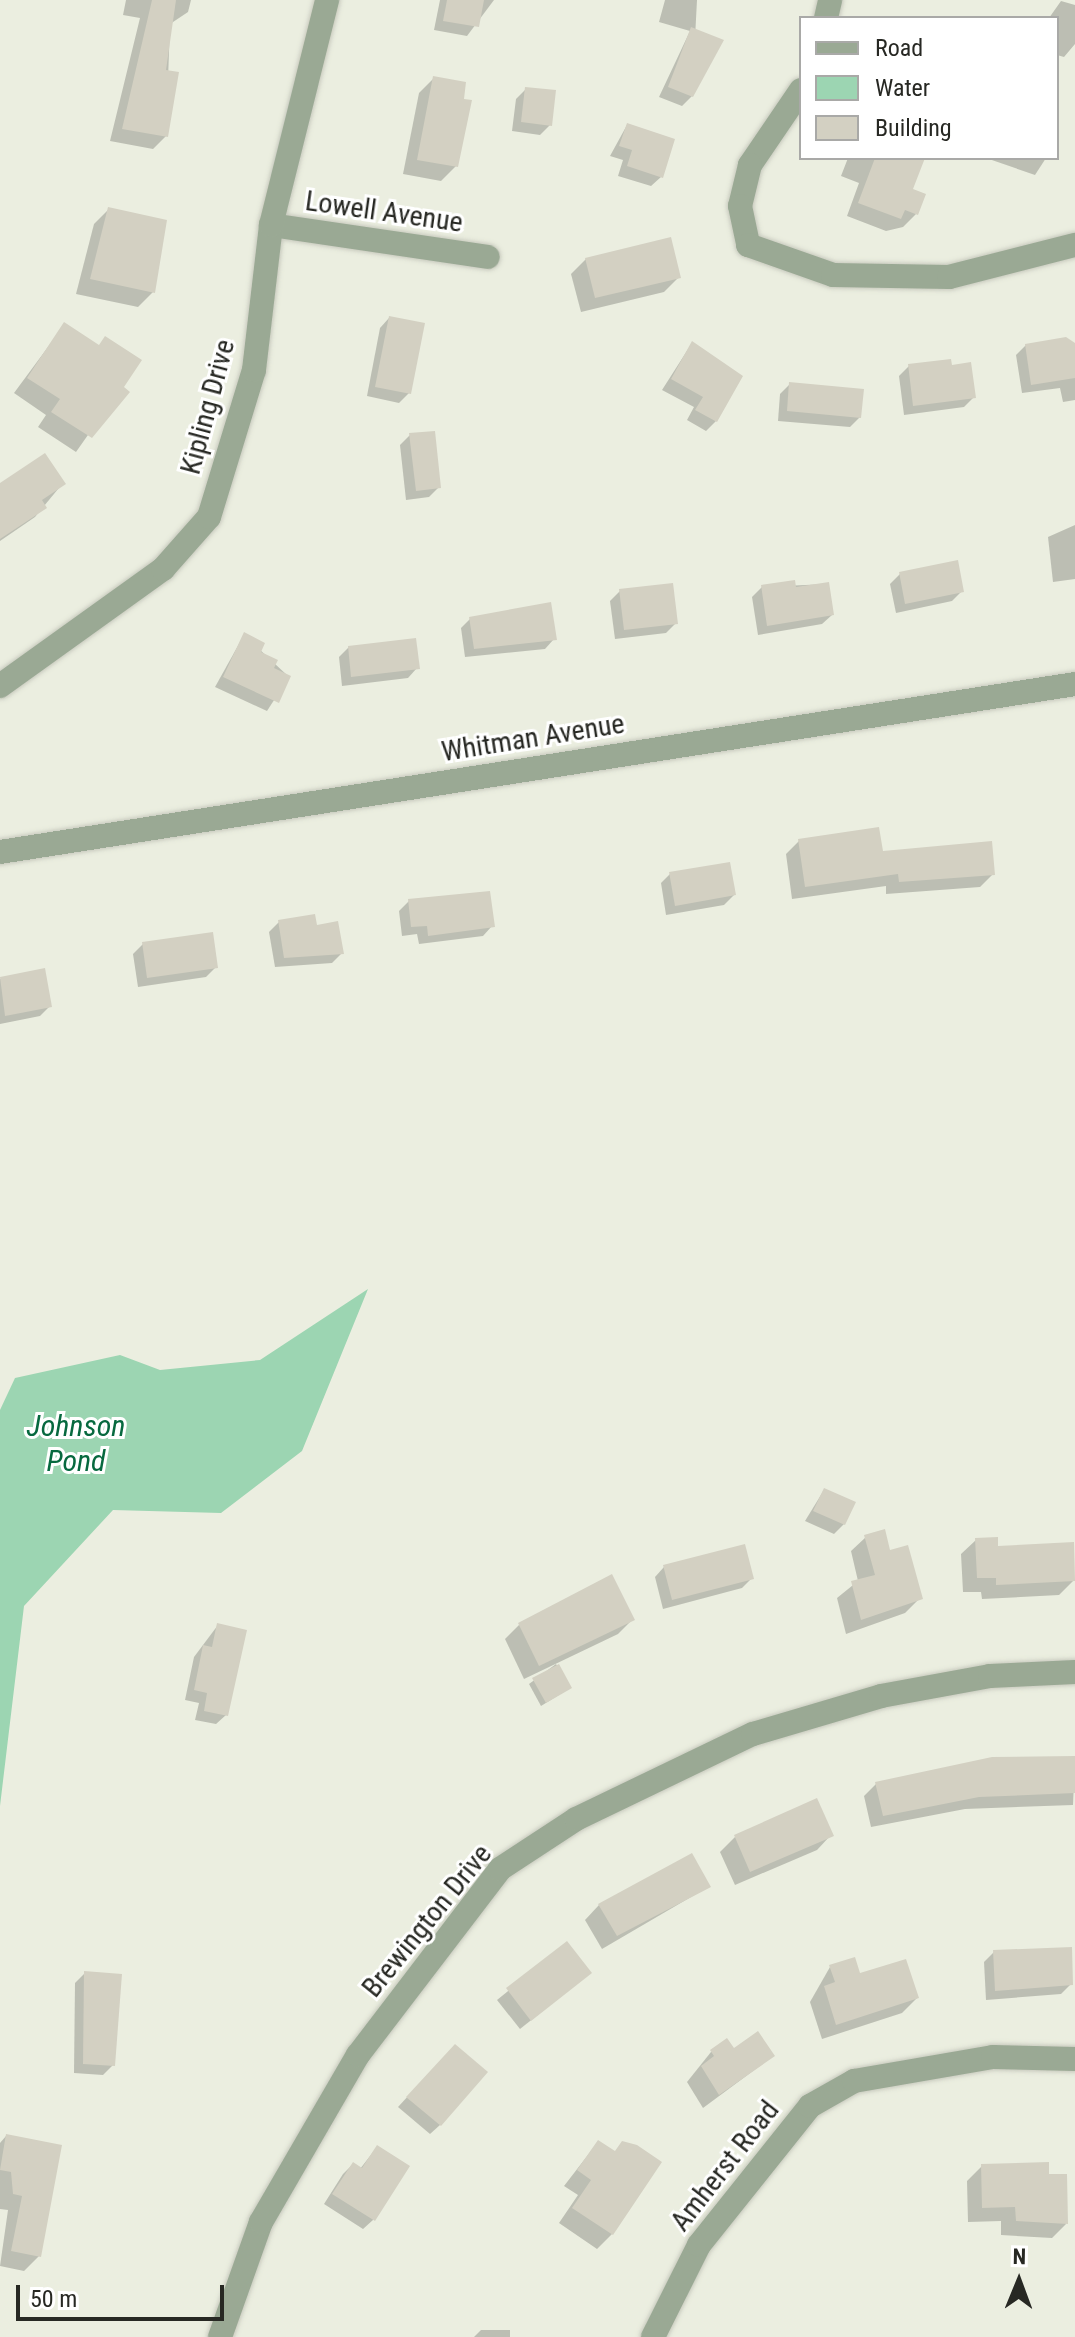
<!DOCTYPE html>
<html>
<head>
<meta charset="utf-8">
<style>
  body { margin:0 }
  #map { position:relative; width:1075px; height:2337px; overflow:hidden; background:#ebeee0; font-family:"Roboto Condensed",sans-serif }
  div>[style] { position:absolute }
  .water>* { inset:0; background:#9cd5b2 }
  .shadow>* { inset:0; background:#0003 }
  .building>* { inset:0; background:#d3d0c2 }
  .roads { filter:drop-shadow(0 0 2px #c8cabe) drop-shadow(0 0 2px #c8cabe) }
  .street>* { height:24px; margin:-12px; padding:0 12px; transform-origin:12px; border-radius:12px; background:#9aa994 }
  span { translate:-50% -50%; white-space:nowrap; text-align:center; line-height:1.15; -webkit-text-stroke:6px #fff; paint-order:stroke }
  .street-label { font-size:28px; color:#272823 }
  .water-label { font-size:30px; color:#07693f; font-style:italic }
  .legend { position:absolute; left:799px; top:16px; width:260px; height:144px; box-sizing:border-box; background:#fff; border:2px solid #a9a9a7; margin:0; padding:10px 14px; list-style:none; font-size:24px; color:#272823 }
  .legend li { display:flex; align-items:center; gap:16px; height:40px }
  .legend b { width:40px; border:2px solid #a9a9a7 }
  .north { position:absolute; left:979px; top:2241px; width:80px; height:80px; -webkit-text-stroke:6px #fff; paint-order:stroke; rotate:1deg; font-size:22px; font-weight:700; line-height:32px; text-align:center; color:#272823 }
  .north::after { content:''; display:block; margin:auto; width:28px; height:36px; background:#272823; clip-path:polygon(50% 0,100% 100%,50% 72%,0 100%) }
  .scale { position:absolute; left:16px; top:2285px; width:208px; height:36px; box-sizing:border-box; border:4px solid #272823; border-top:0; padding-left:10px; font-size:24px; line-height:28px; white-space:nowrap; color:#272823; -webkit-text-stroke:6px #fff; paint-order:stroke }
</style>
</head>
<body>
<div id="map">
  <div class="water">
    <i style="clip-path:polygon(368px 1289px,302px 1451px,221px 1513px,113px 1510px,24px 1606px,0 1806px,0 1410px,15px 1378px,120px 1355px,160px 1370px,260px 1360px)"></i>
  </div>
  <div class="shadow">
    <i style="clip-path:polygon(126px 0,191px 0,188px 12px,170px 24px,166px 136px,153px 149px,110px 141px,140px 18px,123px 15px)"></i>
    <i style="clip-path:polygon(440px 0,494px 0,467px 36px,434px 30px)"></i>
    <i style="clip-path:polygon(665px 0,697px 0,692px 96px,682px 106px,659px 97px,690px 31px,659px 22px)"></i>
    <i style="clip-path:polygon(1061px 1px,1075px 5px,1075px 44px,1064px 57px,1057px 55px,1057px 18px,1049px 18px)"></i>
    <i style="clip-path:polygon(434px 78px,456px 166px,441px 181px,403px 174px,419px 93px)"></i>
    <i style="clip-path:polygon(526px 89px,550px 125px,540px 135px,512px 131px,516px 99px)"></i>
    <i style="clip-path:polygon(627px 125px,661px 177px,651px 186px,618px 176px,623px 160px,610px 156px)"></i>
    <i style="clip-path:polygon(848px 158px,923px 158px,911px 190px,916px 214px,903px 227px,886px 231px,847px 216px,859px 183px,841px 176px)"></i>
    <i style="clip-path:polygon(986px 158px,1046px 158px,1035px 175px)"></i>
    <i style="clip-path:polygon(109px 209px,153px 292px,138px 307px,76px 294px,94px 224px)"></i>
    <i style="clip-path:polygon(586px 259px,679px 277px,664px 292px,581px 312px,571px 274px)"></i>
    <i style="clip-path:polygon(389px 318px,409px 393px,399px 403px,367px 396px,380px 328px)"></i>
    <i style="clip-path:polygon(65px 324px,121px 388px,76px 452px,38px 427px,46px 415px,14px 393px)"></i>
    <i style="clip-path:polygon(692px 343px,716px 421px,706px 431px,687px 420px,694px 407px,662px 390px)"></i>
    <i style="clip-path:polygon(1026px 345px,1075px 345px,1075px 400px,1063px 402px,1060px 388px,1022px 393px,1016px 355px)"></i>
    <i style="clip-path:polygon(909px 366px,974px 397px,964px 407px,904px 415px,899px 376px)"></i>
    <i style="clip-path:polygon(790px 384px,860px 417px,850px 427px,778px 421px,780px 394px)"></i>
    <i style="clip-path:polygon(410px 435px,439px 487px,429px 497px,406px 500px,400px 445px)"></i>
    <i style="clip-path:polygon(63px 483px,35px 517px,0 541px,0 486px)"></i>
    <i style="clip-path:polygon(1075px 525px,1075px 579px,1053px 582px,1048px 537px)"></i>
    <i style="clip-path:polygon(900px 574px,962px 591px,952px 601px,896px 613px,890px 584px)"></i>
    <i style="clip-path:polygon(827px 584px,832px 615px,822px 624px,758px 635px,752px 597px,762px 587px)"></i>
    <i style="clip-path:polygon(620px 591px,676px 623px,666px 633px,615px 639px,610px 601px)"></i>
    <i style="clip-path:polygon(470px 619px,554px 639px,545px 649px,465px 657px,461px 628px)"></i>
    <i style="clip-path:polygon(244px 635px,289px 677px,267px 711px,215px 687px)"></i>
    <i style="clip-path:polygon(349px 647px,417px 668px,408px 678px,342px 686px,339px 657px)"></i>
    <i style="clip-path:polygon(799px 841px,993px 874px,980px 887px,886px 894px,886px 886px,792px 899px,786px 854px)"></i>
    <i style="clip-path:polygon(670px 874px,734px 895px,724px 905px,666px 915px,661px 883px)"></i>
    <i style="clip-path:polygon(409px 901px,492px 926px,483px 936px,419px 944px,417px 934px,402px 936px,399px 911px)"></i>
    <i style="clip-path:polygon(279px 922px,315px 927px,342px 953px,332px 963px,275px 967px,269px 932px)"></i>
    <i style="clip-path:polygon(143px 944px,216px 967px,206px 977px,138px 987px,133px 954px)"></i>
    <i style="clip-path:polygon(43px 971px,50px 1006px,40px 1016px,0 1024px,0 979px)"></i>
    <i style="clip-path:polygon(824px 1490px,844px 1524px,834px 1534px,805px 1521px)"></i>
    <i style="clip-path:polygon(866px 1537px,889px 1552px,920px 1598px,905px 1613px,846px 1634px,837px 1598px,858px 1581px,851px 1551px)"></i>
    <i style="clip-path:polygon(976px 1540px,996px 1548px,1074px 1580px,1059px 1595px,982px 1599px,981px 1592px,963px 1592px,961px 1554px)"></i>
    <i style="clip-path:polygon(664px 1567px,752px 1578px,742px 1588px,663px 1609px,655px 1577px)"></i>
    <i style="clip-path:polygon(633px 1619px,618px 1634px,524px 1679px,505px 1639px,520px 1624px)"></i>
    <i style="clip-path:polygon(218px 1625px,226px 1715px,216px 1724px,195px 1720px,199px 1703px,185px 1700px,194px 1657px)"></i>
    <i style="clip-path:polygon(556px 1664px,570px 1688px,541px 1706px,529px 1684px)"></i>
    <i style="clip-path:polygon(1075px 1758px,1073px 1805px,965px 1809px,871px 1827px,864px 1796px,876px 1784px)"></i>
    <i style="clip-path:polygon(831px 1835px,817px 1850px,735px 1885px,720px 1852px,735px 1837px)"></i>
    <i style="clip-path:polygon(708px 1887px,602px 1949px,585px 1920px,599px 1905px)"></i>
    <i style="clip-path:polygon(567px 1944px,579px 1982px,520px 2029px,497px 2000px)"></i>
    <i style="clip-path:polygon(994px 1952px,1071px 1984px,1061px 1994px,986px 2000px,984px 1962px)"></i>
    <i style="clip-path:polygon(830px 1967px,917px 1998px,902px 2013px,822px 2039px,810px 2002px)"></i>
    <i style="clip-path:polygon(85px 1973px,113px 2065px,103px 2075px,74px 2073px,75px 1983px)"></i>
    <i style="clip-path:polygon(711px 2052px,733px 2051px,773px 2056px,703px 2108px,687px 2082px)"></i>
    <i style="clip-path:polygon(445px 2056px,440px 2125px,430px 2134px,398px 2107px)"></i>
    <i style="clip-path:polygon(6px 2136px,39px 2256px,24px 2271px,0 2266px,8px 2210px,0 2209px,0 2143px)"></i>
    <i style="clip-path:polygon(598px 2142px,612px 2234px,597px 2249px,559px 2223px,578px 2195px,564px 2186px)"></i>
    <i style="clip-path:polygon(377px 2147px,373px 2220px,363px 2229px,324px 2204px,343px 2174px,353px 2164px,360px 2169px)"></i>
    <i style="clip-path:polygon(982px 2166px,1047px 2176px,1066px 2224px,1052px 2238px,1001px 2235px,1001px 2221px,968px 2222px,967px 2181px)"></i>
    <i style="clip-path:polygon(481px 2330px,510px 2330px,510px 2337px,474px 2337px)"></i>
  </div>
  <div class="building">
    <i style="clip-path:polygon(152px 0,176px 0,166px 70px,179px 72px,168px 137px,122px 129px)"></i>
    <i style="clip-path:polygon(447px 0,484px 0,479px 27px,443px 21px)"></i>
    <i style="clip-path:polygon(691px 27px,724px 40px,693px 97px,668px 87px)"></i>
    <i style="clip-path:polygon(433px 76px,466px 82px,464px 99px,472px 100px,458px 167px,417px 160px)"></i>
    <i style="clip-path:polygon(525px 87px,556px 90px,552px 126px,521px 122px)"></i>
    <i style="clip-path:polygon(627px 123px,675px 139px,663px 178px,627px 166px,632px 150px,619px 146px)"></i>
    <i style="clip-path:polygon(875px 158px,925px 158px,913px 189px,926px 194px,918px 215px,905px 210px,901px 219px,858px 203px)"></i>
    <i style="clip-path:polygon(108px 207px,167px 220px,155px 293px,90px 279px)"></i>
    <i style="clip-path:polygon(671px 237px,681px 278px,595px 298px,585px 258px)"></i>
    <i style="clip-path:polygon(389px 316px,425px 323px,411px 394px,375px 387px)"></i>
    <i style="clip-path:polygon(64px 322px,99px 345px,105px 336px,142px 360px,124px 387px,130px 392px,92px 438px,51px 412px,60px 399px,27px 378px)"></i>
    <i style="clip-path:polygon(1066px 337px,1075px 343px,1075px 378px,1031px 385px,1025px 344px)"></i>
    <i style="clip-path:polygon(692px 341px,743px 376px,717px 422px,695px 410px,703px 397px,671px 379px)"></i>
    <i style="clip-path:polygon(951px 359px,952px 365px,971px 362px,976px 398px,913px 406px,908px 364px)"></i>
    <i style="clip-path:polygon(789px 382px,864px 389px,861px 418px,787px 411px)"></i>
    <i style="clip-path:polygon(435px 431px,441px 488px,416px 491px,409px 433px)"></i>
    <i style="clip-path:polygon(45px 453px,66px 484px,42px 500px,47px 508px,0 539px,0 483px)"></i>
    <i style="clip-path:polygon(958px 560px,964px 592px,905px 604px,899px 572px)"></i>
    <i style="clip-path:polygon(795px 580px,796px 587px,829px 582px,834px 615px,767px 626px,761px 585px)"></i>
    <i style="clip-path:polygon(673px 583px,678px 624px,624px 630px,619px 589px)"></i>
    <i style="clip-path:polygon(551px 602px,557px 640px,474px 649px,469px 617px)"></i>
    <i style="clip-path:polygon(244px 632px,265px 643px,261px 652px,278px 660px,274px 668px,291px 676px,279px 703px,223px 677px)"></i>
    <i style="clip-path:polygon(416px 638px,420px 669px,351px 677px,348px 646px)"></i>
    <i style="clip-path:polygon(879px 827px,883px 851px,992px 841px,995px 875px,899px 882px,898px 874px,805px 887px,798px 839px)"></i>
    <i style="clip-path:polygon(730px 862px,736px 895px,675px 906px,669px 872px)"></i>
    <i style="clip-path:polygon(490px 891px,495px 927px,428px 936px,427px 926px,411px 927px,408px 899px)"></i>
    <i style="clip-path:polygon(315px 914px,317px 925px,338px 921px,344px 954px,284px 958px,278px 920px)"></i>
    <i style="clip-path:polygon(213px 932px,218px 968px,147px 978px,142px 942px)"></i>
    <i style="clip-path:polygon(45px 968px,52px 1007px,5px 1016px,0 977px)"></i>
    <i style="clip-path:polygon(824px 1488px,856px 1502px,845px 1525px,813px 1511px)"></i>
    <i style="clip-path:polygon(885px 1529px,890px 1550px,908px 1545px,923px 1599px,861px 1620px,851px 1581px,875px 1575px,864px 1535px)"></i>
    <i style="clip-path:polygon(998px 1537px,998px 1546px,1074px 1542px,1075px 1581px,996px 1585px,996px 1578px,977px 1578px,975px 1538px)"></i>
    <i style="clip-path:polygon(745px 1544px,754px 1579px,672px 1600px,663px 1565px)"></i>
    <i style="clip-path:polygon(612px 1574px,635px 1620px,539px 1666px,518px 1623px)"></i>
    <i style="clip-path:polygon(217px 1623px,247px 1630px,228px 1716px,204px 1711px,207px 1693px,194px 1690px,203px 1645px,212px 1647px)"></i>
    <i style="clip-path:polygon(559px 1664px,572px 1688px,546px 1703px,532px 1678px)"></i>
    <i style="clip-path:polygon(1075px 1756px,1075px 1793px,979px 1797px,883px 1816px,875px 1782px,992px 1757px)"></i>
    <i style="clip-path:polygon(817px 1798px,834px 1836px,750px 1872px,734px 1835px)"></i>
    <i style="clip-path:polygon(692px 1853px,711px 1887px,617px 1936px,598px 1904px)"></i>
    <i style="clip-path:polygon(567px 1941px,592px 1973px,531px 2021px,506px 1988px)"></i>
    <i style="clip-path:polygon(1072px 1947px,1073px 1985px,995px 1991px,993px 1950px)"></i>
    <i style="clip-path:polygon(855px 1957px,860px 1973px,906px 1959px,919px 1998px,836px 2025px,824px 1986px,835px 1982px,829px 1965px)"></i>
    <i style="clip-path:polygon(84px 1971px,122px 1974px,115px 2066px,83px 2064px)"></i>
    <i style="clip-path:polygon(758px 2031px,775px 2056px,719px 2095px,701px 2066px,714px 2056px,710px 2050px,727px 2038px,734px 2048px)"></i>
    <i style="clip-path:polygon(455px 2044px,488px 2072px,441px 2126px,406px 2097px)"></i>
    <i style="clip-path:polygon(6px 2134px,62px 2145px,41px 2257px,11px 2251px,22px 2196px,13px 2194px,11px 2172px,0 2170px)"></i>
    <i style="clip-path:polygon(598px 2140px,615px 2151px,622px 2141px,637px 2145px,662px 2162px,613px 2235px,572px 2208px,591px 2180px,577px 2170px)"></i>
    <i style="clip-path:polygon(377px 2145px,410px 2166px,375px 2221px,332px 2194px,353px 2162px,362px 2168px)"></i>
    <i style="clip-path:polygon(1049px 2162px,1049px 2174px,1067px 2174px,1068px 2224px,1016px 2221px,1015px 2207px,982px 2208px,981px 2164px)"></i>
  </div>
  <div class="roads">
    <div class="street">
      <i style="left:826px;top:18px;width:18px;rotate:-77deg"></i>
      <i style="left:801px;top:90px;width:91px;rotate:124.2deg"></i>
      <i style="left:750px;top:165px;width:42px;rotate:103.7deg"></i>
      <i style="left:740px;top:206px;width:40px;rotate:78deg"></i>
      <i style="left:748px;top:245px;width:90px;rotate:19.4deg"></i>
      <i style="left:833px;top:275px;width:116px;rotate:1deg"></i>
      <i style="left:949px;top:277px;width:130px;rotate:-14.3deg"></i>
      <i style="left:271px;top:225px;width:219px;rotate:8.4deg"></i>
      <i style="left:0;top:686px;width:201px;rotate:-35.7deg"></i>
      <i style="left:163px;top:569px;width:69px;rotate:-48.5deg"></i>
      <i style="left:209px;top:517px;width:154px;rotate:-73deg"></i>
      <i style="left:254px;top:370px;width:146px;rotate:-83.3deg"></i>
      <i style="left:271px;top:225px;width:232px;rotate:-76deg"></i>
      <i style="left:0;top:852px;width:1088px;rotate:-8.88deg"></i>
      <i style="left:220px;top:2337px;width:122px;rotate:-70.4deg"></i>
      <i style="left:261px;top:2222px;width:193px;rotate:-59.9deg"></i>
      <i style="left:358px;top:2055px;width:234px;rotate:-52.6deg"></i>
      <i style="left:500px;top:1869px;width:91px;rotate:-33.3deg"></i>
      <i style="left:576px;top:1819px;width:196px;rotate:-25.7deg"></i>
      <i style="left:753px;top:1734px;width:134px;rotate:-16.5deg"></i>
      <i style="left:881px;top:1696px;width:111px;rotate:-10.4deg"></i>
      <i style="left:990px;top:1676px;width:85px;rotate:-2.7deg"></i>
      <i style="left:653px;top:2337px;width:103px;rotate:-63.4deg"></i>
      <i style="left:699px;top:2245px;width:178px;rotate:-51.4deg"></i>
      <i style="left:810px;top:2106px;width:51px;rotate:-29.6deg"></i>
      <i style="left:854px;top:2081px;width:141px;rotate:-9.8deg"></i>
      <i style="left:993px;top:2057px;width:82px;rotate:1.4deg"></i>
    </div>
  </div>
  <div class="street-label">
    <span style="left:384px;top:212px;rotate:8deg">Lowell Avenue</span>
    <span style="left:208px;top:407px;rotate:-75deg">Kipling Drive</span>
    <span style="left:533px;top:738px;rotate:-9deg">Whitman Avenue</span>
    <span style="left:427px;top:1921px;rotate:-51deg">Brewington Drive</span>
    <span style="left:725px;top:2166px;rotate:-52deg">Amherst Road</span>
  </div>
  <div class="water-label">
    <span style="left:76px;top:1443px">Johnson<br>Pond</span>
  </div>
  <ul class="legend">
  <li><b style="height:10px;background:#9aa994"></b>Road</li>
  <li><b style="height:22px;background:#9cd5b2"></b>Water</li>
  <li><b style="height:22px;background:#d3d0c2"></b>Building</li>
  </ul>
  <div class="north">N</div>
  <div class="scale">50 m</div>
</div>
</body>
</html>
